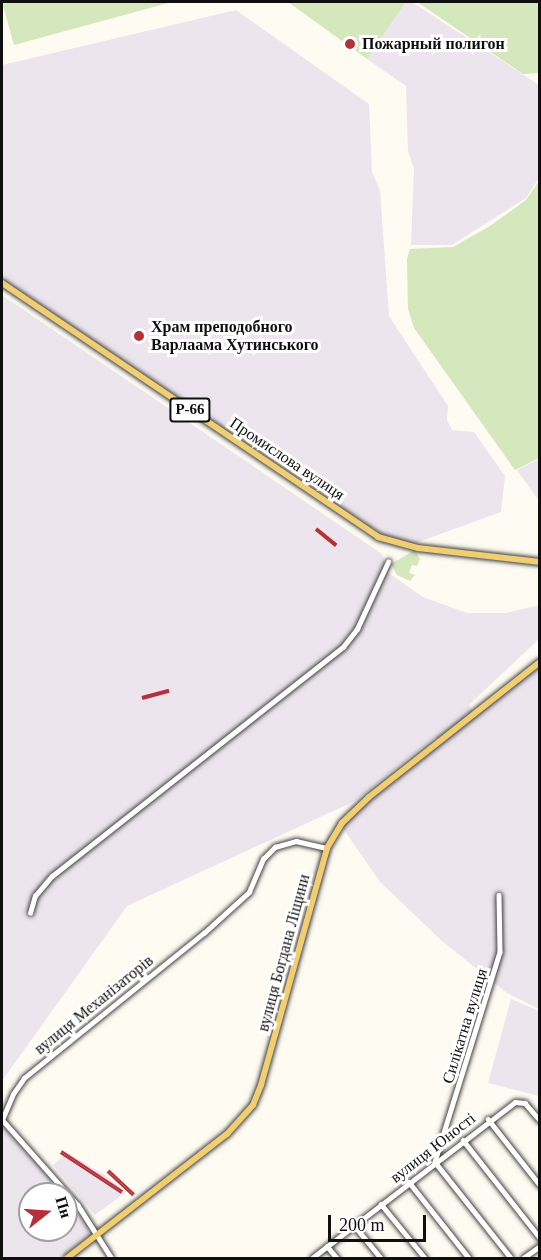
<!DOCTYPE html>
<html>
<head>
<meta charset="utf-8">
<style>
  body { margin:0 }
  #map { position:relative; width:541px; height:1260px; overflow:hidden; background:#fefcf2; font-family:"Times New Roman",serif }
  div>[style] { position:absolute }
  .industrial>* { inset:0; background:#ece5ed }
  .green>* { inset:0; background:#d4e7bd }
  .roads { filter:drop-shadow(0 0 2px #424242) drop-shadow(0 0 2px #424242) }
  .minor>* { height:4.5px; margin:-2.25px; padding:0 2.25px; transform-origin:2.25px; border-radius:2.25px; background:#fff }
  .major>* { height:6px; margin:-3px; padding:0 3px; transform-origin:3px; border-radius:3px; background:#f0ce71 }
  .rail>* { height:4px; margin-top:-2px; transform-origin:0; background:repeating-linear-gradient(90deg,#fff 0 4.5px,#b72f38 0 9px); box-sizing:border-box; border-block:2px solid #b72f38 }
  .dots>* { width:16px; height:16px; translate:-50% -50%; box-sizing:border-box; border:3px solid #fff; border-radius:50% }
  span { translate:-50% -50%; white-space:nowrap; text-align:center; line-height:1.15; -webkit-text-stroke:6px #fff; paint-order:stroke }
  .shield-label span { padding:2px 4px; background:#fff; border:2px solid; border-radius:4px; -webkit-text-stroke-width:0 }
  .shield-label { font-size:15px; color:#0f0f0f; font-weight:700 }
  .poi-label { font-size:16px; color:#0f0f0f; font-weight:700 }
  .left { translate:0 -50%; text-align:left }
  .street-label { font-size:16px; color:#0f0f0f }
  .frame { position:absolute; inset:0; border:3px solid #0f0f0f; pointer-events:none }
  .north { position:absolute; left:18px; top:1182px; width:60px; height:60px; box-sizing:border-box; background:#fff; border:2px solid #9f9f9f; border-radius:50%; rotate:73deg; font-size:16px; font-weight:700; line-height:24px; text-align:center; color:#0f0f0f }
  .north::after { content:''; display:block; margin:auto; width:21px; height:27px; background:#b72f38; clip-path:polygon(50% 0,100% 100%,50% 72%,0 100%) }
  .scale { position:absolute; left:328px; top:1215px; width:98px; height:27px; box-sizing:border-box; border:3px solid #0f0f0f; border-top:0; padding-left:8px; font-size:18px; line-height:21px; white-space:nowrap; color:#0f0f0f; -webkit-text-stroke:4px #fff; paint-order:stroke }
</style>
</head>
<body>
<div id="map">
  <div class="industrial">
    <i style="clip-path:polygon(406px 2px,412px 2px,539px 85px,539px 178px,526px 198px,452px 245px,411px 245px,414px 169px,408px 151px,406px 86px,367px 59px)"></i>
    <i style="clip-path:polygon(236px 10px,369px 104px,372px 172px,380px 190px,389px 316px,448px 406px,447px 420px,452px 430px,474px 432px,505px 476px,501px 512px,413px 544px,385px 537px,2px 279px,2px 65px)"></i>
    <i style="clip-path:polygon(2px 295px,382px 554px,387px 572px,423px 597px,467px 613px,506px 613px,540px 605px,539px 639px,469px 705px,473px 712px,437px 739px,435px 737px,355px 801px,127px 906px,2px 1081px)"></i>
    <i style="clip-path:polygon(539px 459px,539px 501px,517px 470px)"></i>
    <i style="clip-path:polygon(539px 665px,539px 1009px,507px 993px,442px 941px,380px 882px,342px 827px,357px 810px)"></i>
    <i style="clip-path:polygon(511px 999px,539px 1011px,539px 1096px,488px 1083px)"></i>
    <i style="clip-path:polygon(2px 1125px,65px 1194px,30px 1194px,30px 1230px,66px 1230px,66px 1196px,86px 1224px,90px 1235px,61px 1258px,2px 1258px)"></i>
    <i style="clip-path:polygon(64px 1155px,73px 1156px,105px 1175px,126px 1192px,95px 1215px,53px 1165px)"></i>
  </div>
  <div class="green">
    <i style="clip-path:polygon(2px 2px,172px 2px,14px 45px)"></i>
    <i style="clip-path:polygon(288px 2px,406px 2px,367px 59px)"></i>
    <i style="clip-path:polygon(417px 2px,539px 2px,539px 73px,523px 74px)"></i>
    <i style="clip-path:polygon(539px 181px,539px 458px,515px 470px,414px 328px,408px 309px,407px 259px,410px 249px,453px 247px,490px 226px,526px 200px)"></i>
    <i style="clip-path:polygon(415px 550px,420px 559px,417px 566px,412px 565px,409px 573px,415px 575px,410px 581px,397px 575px,391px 564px)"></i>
  </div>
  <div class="roads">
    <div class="minor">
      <i style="left:499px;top:895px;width:57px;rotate:89deg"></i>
      <i style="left:500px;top:952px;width:220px;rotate:107.2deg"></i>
      <i style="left:435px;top:1162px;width:122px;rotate:51.6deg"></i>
      <i style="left:30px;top:913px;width:18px;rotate:-74deg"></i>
      <i style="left:35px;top:896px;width:26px;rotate:-50deg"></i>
      <i style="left:52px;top:876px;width:370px;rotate:-38.2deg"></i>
      <i style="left:343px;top:647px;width:23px;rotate:-52deg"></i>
      <i style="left:357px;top:629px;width:74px;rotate:-65.2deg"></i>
      <i style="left:488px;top:1119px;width:84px;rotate:51.8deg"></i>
      <i style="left:463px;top:1140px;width:125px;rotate:51.8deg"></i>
      <i style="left:409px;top:1182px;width:97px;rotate:51.7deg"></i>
      <i style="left:381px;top:1204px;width:70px;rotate:50.8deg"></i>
      <i style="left:354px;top:1225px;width:43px;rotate:50.7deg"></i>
      <i style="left:327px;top:1246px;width:16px;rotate:50deg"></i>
      <i style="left:111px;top:1258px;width:62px;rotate:-122.4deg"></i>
      <i style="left:78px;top:1206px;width:115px;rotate:-131.5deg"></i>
      <i style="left:2px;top:1120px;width:28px;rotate:-67deg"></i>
      <i style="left:13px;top:1094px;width:19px;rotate:-55deg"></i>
      <i style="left:24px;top:1078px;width:231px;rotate:-38.9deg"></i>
      <i style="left:204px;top:933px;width:61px;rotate:-42.3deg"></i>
      <i style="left:249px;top:892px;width:36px;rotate:-67deg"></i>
      <i style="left:263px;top:859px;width:17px;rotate:-45deg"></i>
      <i style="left:275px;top:847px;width:22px;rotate:-16deg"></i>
      <i style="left:296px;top:841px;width:32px;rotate:13deg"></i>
      <i style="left:312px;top:1258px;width:256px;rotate:-37.5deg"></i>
      <i style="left:515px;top:1102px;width:10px;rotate:6deg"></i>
      <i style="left:525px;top:1103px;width:23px;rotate:49deg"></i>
      <i style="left:523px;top:1258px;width:21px;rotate:-35deg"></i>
    </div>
    <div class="major">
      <i style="left:2px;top:283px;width:454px;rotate:34deg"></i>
      <i style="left:378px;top:537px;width:41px;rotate:15.4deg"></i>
      <i style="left:418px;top:548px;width:123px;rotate:6.5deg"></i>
      <i style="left:67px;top:1258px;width:202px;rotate:-37.8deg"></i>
      <i style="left:227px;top:1134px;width:39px;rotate:-48deg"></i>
      <i style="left:253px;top:1105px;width:22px;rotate:-68deg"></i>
      <i style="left:261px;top:1085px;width:246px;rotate:-74.4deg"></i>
      <i style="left:327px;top:848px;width:29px;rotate:-59deg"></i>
      <i style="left:342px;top:823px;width:37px;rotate:-44deg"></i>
      <i style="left:369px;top:797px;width:218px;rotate:-38.3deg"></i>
    </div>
  </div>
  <div class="rail">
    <i style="left:316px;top:529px;width:26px;rotate:39deg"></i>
    <i style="left:142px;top:698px;width:28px;rotate:-15deg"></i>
    <i style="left:61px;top:1152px;width:73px;rotate:33.3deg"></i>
    <i style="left:108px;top:1171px;width:35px;rotate:43deg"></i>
  </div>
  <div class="dots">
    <i style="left:350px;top:44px;background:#b72f38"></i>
    <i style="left:139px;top:336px;background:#b72f38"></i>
  </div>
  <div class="shield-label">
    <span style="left:190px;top:410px">Р-66</span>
  </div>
  <div class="poi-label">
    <span class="left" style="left:362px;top:44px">Пожарный полигон</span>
    <span class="left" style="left:151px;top:336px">Храм преподобного<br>Варлаама Хутинського</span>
  </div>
  <div class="street-label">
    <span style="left:287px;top:459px;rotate:34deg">Промислова вулиця</span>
    <span style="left:284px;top:953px;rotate:-75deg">вулиця Богдана Ліщини</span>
    <span style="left:94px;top:1005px;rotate:-39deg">вулиця Механізаторів</span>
    <span style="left:465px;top:1026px;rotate:-73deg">Силікатна вулиця</span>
    <span style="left:433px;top:1148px;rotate:-38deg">вулиця Юності</span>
  </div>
  <div class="frame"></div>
  <div class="north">Пн</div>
  <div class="scale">200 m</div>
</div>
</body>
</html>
